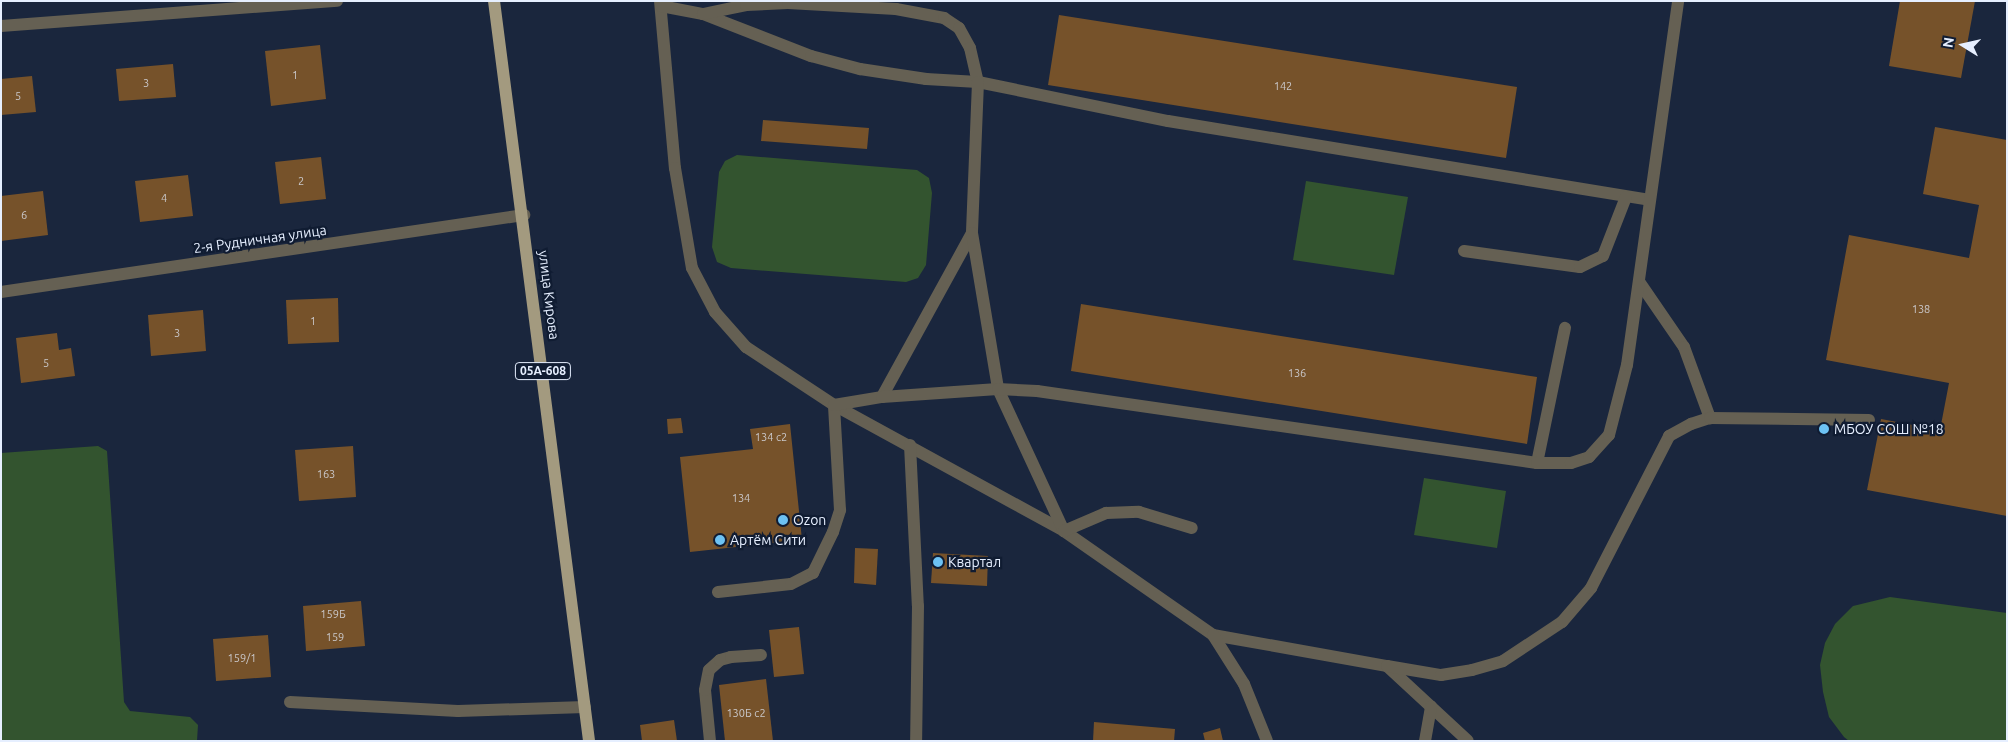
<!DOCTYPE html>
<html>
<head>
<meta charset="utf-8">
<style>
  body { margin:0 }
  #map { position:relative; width:2008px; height:742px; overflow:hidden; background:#1a263d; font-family:Ubuntu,sans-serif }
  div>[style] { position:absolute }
  .green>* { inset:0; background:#33542f }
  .building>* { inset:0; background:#76522a }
  .minor>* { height:12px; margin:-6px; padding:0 6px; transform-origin:6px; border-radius:6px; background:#656053 }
  .major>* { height:12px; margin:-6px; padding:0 6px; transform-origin:6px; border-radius:6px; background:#a39a7f }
  .dots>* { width:14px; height:14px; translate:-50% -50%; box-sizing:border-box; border:2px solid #101c32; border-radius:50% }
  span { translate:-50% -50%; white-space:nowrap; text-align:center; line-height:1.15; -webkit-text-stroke:4.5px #101c32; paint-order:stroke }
  .number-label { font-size:11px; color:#cac8ca }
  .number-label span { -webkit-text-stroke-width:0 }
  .shield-label span { padding:1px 4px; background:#101c32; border:1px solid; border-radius:4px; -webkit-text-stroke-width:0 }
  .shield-label { font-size:12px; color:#e6efff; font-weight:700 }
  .street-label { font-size:14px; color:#e6efff }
  .poi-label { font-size:14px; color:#e6efff }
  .left { translate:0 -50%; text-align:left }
  .frame { position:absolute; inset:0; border:2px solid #e6efff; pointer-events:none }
  .north { position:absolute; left:1938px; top:20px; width:50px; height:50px; -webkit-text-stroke:4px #101c32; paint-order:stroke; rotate:280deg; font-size:14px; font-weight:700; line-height:20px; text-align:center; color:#e6efff }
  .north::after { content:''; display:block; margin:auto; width:18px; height:22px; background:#e6efff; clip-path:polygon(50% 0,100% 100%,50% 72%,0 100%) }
</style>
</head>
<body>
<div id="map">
  <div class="green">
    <i style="clip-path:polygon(737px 155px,917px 170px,929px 178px,932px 193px,926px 265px,918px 278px,906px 282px,731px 268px,717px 262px,712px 247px,719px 172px,725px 161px)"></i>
    <i style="clip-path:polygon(1306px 181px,1408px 197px,1394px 275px,1293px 260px)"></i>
    <i style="clip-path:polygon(98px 446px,107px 451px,124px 702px,130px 711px,190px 717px,198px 725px,197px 741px,1px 741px,1px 453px)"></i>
    <i style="clip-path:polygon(1424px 478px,1506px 491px,1497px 548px,1414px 535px)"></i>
    <i style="clip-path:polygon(1890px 597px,2007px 613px,2007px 741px,1849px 741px,1844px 737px,1829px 717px,1823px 692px,1820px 665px,1825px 643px,1835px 624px,1853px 606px)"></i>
  </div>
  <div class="building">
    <i style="clip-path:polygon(1900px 1px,1975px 1px,1961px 78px,1889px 66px)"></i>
    <i style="clip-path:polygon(1059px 15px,1517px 87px,1506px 158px,1048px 85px)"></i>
    <i style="clip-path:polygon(320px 45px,326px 99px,271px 106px,265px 51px)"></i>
    <i style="clip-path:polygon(173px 64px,176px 97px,119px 101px,116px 69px)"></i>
    <i style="clip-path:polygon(32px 76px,36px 112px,1px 115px,1px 79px)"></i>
    <i style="clip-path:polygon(763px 120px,869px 128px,867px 149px,761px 141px)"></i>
    <i style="clip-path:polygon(1935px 127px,2007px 140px,2007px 516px,1867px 490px,1881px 419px,1940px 430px,1949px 383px,1826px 360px,1849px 235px,1969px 258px,1979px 205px,1923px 194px)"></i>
    <i style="clip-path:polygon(321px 157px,326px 199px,280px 204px,275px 162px)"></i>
    <i style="clip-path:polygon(188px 175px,193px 216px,140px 222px,135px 181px)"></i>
    <i style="clip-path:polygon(43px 191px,48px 235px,1px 241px,1px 196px)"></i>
    <i style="clip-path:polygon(338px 298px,339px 342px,288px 344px,286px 300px)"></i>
    <i style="clip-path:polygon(1081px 304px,1537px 377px,1527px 444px,1071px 371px)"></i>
    <i style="clip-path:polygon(203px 310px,206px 351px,151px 356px,148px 315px)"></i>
    <i style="clip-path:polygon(57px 333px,59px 350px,71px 348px,75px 376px,21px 383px,16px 338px)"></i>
    <i style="clip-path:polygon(681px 418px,683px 433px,668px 434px,667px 419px)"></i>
    <i style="clip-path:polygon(790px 424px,802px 540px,690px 552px,680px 457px,753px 449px,750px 429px)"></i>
    <i style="clip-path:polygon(353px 446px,356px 497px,299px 501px,295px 450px)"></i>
    <i style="clip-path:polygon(855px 548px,878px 549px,876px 585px,854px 583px)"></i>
    <i style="clip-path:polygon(933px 553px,988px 556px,987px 586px,931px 583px)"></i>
    <i style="clip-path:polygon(361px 601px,365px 646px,306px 651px,303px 606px)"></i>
    <i style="clip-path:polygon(799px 627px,804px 674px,774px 677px,769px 630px)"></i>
    <i style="clip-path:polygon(268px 635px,271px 677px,216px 681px,213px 639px)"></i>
    <i style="clip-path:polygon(766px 679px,773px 741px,725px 741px,719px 685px)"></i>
    <i style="clip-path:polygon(674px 720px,677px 741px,642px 741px,640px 725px)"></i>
    <i style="clip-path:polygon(1094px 722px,1175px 729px,1174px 741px,1093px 741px)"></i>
    <i style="clip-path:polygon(1220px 728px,1223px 741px,1205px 741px,1203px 733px)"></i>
  </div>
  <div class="minor">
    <i style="left:660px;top:1px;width:168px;rotate:84.9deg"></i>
    <i style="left:675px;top:168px;width:101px;rotate:80.4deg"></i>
    <i style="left:692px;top:268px;width:50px;rotate:62.4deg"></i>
    <i style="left:715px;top:312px;width:47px;rotate:48.5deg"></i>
    <i style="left:746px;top:347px;width:105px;rotate:33.4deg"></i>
    <i style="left:834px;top:405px;width:262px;rotate:28.7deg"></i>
    <i style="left:1064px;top:531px;width:182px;rotate:34.9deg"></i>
    <i style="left:1213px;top:635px;width:177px;rotate:10.1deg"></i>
    <i style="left:1387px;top:666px;width:110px;rotate:42.8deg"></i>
    <i style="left:661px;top:6px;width:43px;rotate:10.8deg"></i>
    <i style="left:703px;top:14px;width:116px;rotate:21.3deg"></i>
    <i style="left:811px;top:56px;width:51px;rotate:14.9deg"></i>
    <i style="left:860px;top:69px;width:67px;rotate:8.6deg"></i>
    <i style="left:926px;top:79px;width:52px;rotate:3.3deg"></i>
    <i style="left:978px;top:82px;width:194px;rotate:11.6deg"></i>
    <i style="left:1168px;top:121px;width:488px;rotate:9.3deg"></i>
    <i style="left:703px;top:14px;width:44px;rotate:-11.8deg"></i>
    <i style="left:746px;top:5px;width:42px;rotate:-2.7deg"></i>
    <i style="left:788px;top:3px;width:108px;rotate:3.2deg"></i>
    <i style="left:896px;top:9px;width:49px;rotate:10.6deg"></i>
    <i style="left:944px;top:18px;width:18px;rotate:34deg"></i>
    <i style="left:959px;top:28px;width:23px;rotate:61deg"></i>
    <i style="left:970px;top:48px;width:35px;rotate:77deg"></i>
    <i style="left:978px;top:82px;width:151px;rotate:92.3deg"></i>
    <i style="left:972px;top:233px;width:187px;rotate:118.8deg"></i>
    <i style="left:1px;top:26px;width:337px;rotate:-4.3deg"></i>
    <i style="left:972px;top:233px;width:158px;rotate:80.5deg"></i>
    <i style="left:998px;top:389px;width:157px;rotate:65.1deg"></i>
    <i style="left:1064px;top:531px;width:46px;rotate:-23.2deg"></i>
    <i style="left:1106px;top:513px;width:33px;rotate:-2deg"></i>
    <i style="left:1139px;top:512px;width:55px;rotate:16.8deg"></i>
    <i style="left:1464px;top:251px;width:117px;rotate:7.9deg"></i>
    <i style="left:1580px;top:267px;width:25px;rotate:-26deg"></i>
    <i style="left:1603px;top:256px;width:63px;rotate:-68.7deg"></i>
    <i style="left:1640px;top:283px;width:78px;rotate:55.5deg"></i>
    <i style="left:1684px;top:347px;width:76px;rotate:69.9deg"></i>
    <i style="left:1px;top:292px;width:529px;rotate:-8.38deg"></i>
    <i style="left:910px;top:445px;width:161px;rotate:87.2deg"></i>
    <i style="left:918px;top:606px;width:135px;rotate:90.8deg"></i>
    <i style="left:1537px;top:463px;width:138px;rotate:-78.3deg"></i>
    <i style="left:718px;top:592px;width:73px;rotate:-6.3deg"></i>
    <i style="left:791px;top:584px;width:25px;rotate:-27deg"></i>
    <i style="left:813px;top:573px;width:46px;rotate:-64deg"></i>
    <i style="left:833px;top:532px;width:23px;rotate:-72deg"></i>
    <i style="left:840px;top:510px;width:105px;rotate:-93.3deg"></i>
    <i style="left:834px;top:405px;width:49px;rotate:-9.5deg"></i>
    <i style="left:882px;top:397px;width:116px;rotate:-3.9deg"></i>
    <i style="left:998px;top:389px;width:39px;rotate:3deg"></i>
    <i style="left:1037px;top:391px;width:505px;rotate:8.19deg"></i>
    <i style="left:1537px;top:463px;width:34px"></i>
    <i style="left:1571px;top:463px;width:19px;rotate:-18deg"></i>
    <i style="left:1589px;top:457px;width:30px;rotate:-48deg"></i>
    <i style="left:1609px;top:435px;width:72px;rotate:-75.6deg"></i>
    <i style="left:1627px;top:365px;width:368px;rotate:-82deg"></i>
    <i style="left:1213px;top:635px;width:58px;rotate:57.7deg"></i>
    <i style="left:1244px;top:684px;width:61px;rotate:68deg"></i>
    <i style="left:1387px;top:666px;width:55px;rotate:9.5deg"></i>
    <i style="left:1441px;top:675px;width:31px;rotate:-9deg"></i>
    <i style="left:1472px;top:670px;width:32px;rotate:-16deg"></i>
    <i style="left:1503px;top:661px;width:71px;rotate:-33.5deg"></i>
    <i style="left:1562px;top:622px;width:45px;rotate:-49.5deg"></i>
    <i style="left:1591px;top:588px;width:171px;rotate:-62.8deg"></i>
    <i style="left:1669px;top:436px;width:25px;rotate:-29deg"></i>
    <i style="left:1691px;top:424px;width:20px;rotate:-18deg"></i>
    <i style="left:1710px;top:418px;width:159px;rotate:0.7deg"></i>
    <i style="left:290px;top:702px;width:168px;rotate:3.1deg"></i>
    <i style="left:458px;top:711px;width:127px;rotate:-1.8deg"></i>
    <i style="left:710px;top:741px;width:51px;rotate:-95.6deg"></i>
    <i style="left:705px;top:690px;width:20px;rotate:-79deg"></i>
    <i style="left:709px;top:670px;width:15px;rotate:-42deg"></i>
    <i style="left:720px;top:660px;width:11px;rotate:-15deg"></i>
    <i style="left:731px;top:657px;width:30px;rotate:-4deg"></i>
    <i style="left:1425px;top:741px;width:35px;rotate:-80deg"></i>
  </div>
  <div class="major">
    <i style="left:494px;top:1px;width:746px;rotate:82.68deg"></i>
  </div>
  <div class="dots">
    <i style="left:1824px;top:429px;background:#6dc2f3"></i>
    <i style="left:783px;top:520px;background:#6dc2f3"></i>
    <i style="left:720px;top:540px;background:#6dc2f3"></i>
    <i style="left:938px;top:562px;background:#6dc2f3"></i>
  </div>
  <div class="number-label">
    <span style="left:295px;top:75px">1</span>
    <span style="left:146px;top:83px">3</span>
    <span style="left:1283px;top:86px">142</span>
    <span style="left:18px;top:96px">5</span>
    <span style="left:301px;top:181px">2</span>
    <span style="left:164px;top:198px">4</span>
    <span style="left:24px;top:215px">6</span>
    <span style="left:1921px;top:309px">138</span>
    <span style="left:313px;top:321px">1</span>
    <span style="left:177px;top:333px">3</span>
    <span style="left:46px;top:363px">5</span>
    <span style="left:1297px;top:373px">136</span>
    <span style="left:771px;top:437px">134 с2</span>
    <span style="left:326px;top:474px">163</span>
    <span style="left:741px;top:498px">134</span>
    <span style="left:333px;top:614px">159Б</span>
    <span style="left:335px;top:637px">159</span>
    <span style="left:242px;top:658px">159/1</span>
    <span style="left:746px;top:713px">130Б с2</span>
  </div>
  <div class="shield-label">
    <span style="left:543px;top:371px">05А-608</span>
  </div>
  <div class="street-label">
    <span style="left:260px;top:239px;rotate:-8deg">2-я Рудничная улица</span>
    <span style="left:549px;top:295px;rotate:83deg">улица Кирова</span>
  </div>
  <div class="poi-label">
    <span class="left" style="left:1834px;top:429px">МБОУ СОШ №18</span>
    <span class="left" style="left:793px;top:520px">Ozon</span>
    <span class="left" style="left:730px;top:540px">Артём Сити</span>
    <span class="left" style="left:948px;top:562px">Квартал</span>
  </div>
  <div class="frame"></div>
  <div class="north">N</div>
</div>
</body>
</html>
